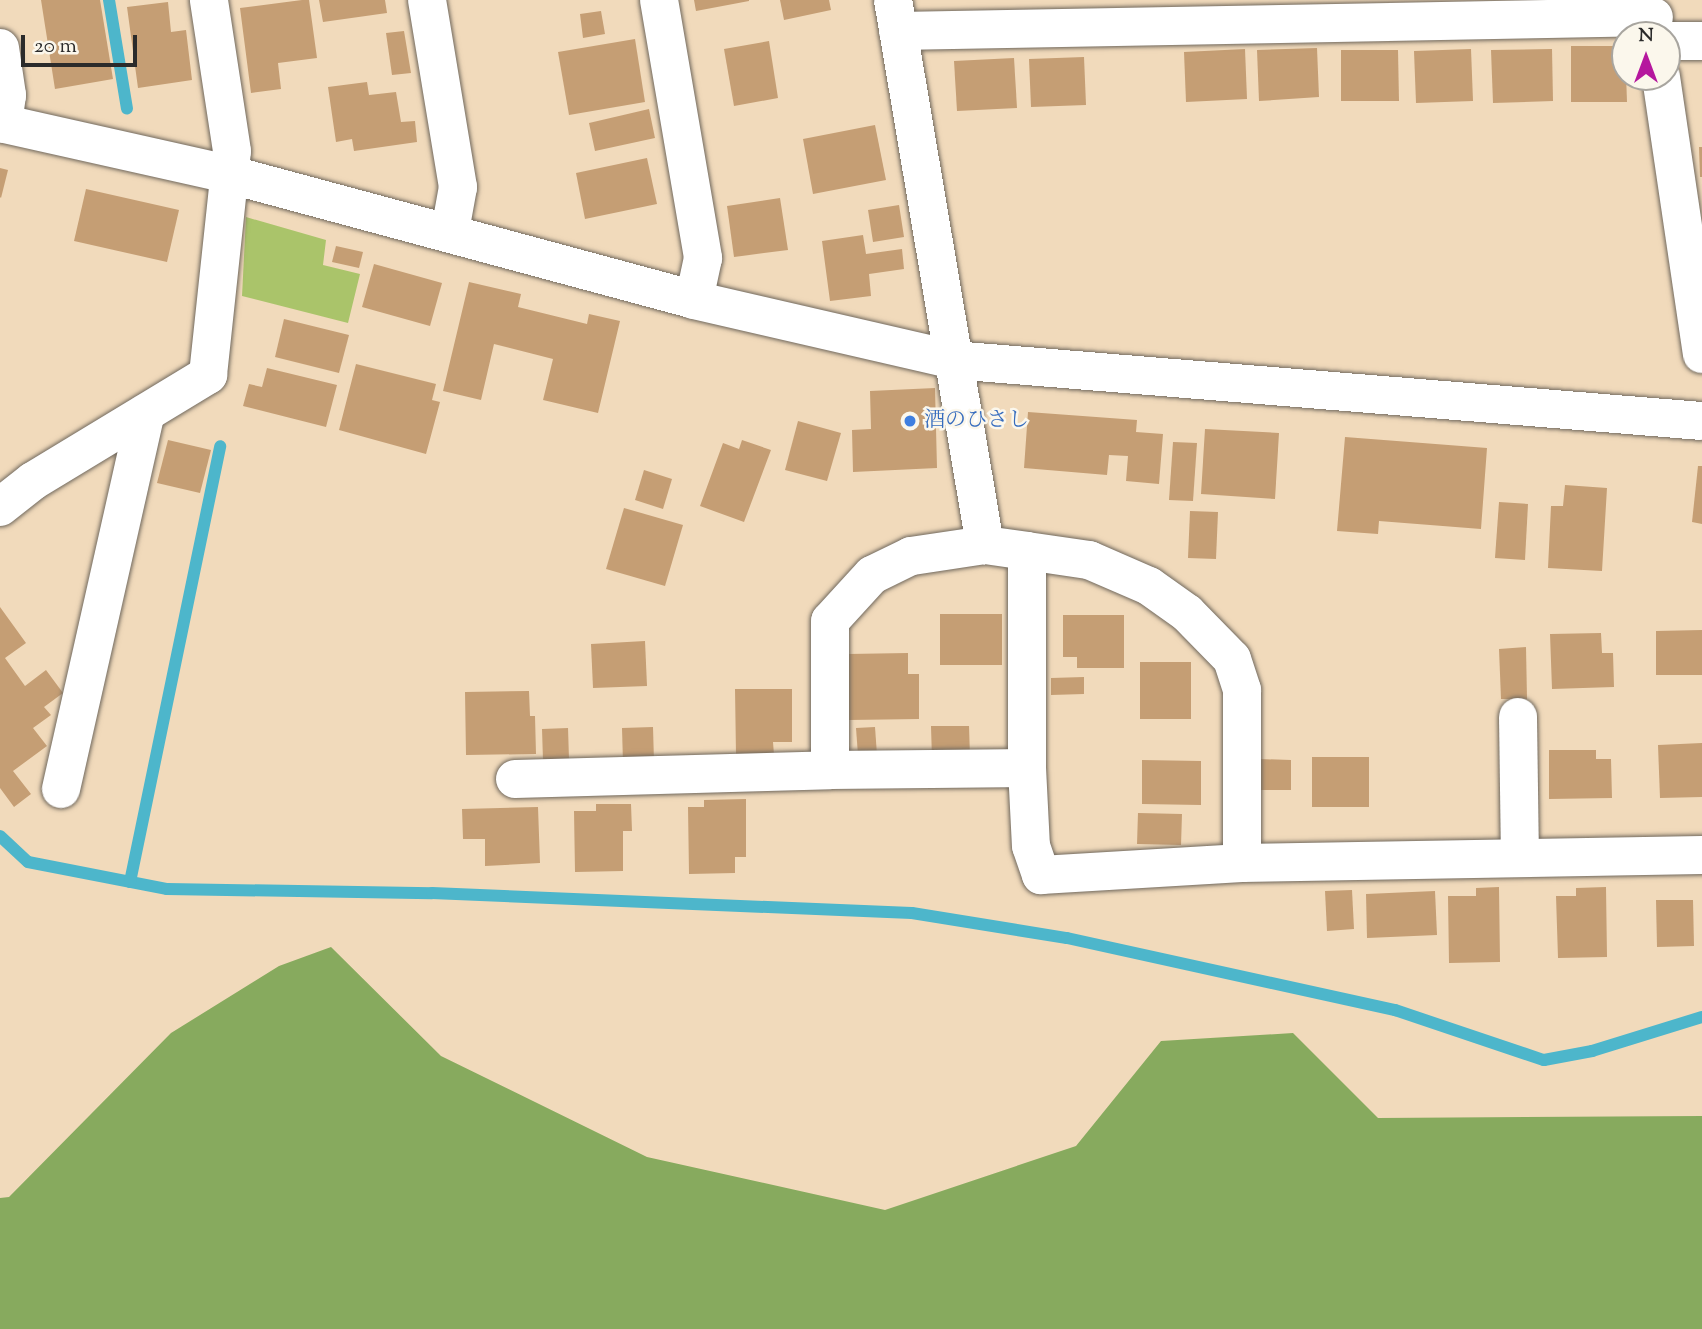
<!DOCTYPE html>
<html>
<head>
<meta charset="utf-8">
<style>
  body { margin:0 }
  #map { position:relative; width:1702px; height:1329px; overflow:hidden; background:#f1dabb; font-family:"Sorts Mill Goudy","Noto Serif JP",serif }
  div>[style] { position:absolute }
  .green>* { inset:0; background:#aac46a }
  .forest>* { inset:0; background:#87aa5e }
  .stream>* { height:12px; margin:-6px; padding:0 6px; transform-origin:6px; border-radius:6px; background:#4db6cb }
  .building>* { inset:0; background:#c59e74 }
  .roads { filter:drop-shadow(0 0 2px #70685d) drop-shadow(0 0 2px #70685d) }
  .minor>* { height:38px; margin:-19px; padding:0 19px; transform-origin:19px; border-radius:19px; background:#fff }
  .dots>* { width:19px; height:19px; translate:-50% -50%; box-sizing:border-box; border:4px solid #fbf7ec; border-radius:50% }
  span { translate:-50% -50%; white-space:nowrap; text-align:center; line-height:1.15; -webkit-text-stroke:5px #fbf7ec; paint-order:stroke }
  .shop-label { font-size:21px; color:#366cbe }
  .left { translate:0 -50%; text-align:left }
  .north { position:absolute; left:1611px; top:21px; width:70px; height:70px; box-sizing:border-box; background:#fbf7ec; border:2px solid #a8a59f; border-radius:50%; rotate:0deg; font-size:19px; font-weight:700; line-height:28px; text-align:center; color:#2b2b2b }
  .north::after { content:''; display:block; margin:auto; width:24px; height:32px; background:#b5179e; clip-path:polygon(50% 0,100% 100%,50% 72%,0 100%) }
  .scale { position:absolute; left:21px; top:35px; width:116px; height:32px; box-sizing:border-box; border:4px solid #2b2b2b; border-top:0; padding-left:9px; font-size:21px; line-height:24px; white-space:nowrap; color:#2b2b2b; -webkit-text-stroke:5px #fbf7ec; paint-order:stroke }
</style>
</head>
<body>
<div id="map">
  <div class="green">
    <i style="clip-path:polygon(246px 217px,326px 240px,323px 265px,360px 274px,348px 323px,242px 296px)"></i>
  </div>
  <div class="forest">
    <i style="clip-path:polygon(331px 947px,441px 1056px,647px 1157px,885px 1210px,1076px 1146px,1161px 1041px,1293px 1033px,1378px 1118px,1702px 1116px,1702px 1329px,0 1329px,0 1198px,9px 1197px,171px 1033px,279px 966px)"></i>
  </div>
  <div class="stream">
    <i style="left:109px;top:0;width:110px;rotate:80.6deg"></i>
    <i style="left:0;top:836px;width:38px;rotate:43deg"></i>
    <i style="left:28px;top:862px;width:142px;rotate:11deg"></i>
    <i style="left:167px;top:889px;width:265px;rotate:0.9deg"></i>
    <i style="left:432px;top:893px;width:480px;rotate:2.4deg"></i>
    <i style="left:912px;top:913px;width:157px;rotate:9.2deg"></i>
    <i style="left:1067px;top:938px;width:336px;rotate:12.4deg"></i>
    <i style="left:1395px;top:1010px;width:157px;rotate:18.6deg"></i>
    <i style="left:1544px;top:1060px;width:49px;rotate:-10.6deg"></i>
    <i style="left:1592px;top:1051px;width:115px;rotate:-17.2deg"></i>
    <i style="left:130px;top:882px;width:445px;rotate:-78.3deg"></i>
  </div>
  <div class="building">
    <i style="clip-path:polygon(41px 0,100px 0,113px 79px,55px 89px)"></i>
    <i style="clip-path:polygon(302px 0,309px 0,317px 58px,278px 63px,281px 89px,251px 93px,240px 8px)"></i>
    <i style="clip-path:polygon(319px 0,385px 0,387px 13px,323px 22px)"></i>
    <i style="clip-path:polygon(694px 0,749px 0,749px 1px,696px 11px)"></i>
    <i style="clip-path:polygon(780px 0,829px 0,831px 10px,784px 20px)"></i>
    <i style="clip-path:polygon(168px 2px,171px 32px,186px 30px,192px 80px,138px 88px,127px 7px)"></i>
    <i style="clip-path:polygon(601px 11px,605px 34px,583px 38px,580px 14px)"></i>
    <i style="clip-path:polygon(404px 31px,411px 73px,392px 75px,386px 33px)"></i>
    <i style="clip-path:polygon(635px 39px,645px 102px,569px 115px,558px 52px)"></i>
    <i style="clip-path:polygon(769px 41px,778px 98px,734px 106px,724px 49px)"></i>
    <i style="clip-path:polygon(1571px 46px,1625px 46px,1627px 102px,1571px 102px)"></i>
    <i style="clip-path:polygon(1317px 48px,1319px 97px,1259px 101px,1257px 50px)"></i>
    <i style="clip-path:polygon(1245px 49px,1247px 99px,1186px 102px,1184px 52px)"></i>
    <i style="clip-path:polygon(1471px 49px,1473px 101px,1416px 103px,1414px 51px)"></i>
    <i style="clip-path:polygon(1552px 49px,1553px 101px,1493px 103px,1491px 50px)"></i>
    <i style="clip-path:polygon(1341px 50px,1398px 50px,1399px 101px,1341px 101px)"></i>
    <i style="clip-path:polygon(1084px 57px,1086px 105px,1031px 107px,1029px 59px)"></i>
    <i style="clip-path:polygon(1014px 58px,1017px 108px,957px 111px,954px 61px)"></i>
    <i style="clip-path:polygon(367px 82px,369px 95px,396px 92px,401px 122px,415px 121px,417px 142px,354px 151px,352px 139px,336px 142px,328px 87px)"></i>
    <i style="clip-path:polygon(649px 109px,655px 138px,595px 151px,589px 123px)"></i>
    <i style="clip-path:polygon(875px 125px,886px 180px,813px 194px,803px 139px)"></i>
    <i style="clip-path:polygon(1699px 147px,1702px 147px,1702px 177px,1700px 177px)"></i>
    <i style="clip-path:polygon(647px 158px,657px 204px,585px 219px,576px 173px)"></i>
    <i style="clip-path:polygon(0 168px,8px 170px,1px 198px,0 197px)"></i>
    <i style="clip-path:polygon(86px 189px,179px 210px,167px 262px,74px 241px)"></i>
    <i style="clip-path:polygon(780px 198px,788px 250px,734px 257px,727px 206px)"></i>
    <i style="clip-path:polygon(899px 205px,904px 237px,873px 242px,868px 210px)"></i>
    <i style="clip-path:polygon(863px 235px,866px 254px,902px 249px,904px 269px,869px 274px,871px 296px,830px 301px,822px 241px)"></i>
    <i style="clip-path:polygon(336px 246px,363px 252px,359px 268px,332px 262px)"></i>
    <i style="clip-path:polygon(374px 264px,442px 283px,430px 326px,362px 307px)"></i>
    <i style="clip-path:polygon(469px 282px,521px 294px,518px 307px,587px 324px,589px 314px,620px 321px,598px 413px,543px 400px,553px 359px,494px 344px,481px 400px,443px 391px)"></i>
    <i style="clip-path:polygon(284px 319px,349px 335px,339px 373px,275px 357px)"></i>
    <i style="clip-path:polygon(356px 364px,436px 384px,432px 400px,440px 402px,426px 454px,339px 430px)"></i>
    <i style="clip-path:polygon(267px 368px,337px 385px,326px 427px,243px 406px,249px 384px,262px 387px)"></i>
    <i style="clip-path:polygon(935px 388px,937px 468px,853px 472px,852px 430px,871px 429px,870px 391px)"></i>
    <i style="clip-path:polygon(1028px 412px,1137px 420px,1136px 432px,1163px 434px,1159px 484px,1126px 481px,1128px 456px,1109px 455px,1107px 475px,1024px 468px)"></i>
    <i style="clip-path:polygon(798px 421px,841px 433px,827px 481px,785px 470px)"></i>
    <i style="clip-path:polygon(1205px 429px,1279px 433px,1275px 499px,1201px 494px)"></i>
    <i style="clip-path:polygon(1345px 437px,1487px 448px,1481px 529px,1379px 521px,1378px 534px,1337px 531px)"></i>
    <i style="clip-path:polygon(168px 440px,211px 450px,200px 493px,157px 483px)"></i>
    <i style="clip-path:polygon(742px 440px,771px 450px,744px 522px,700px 506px,723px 443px,739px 449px)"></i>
    <i style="clip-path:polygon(1173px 442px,1197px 443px,1193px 501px,1169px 500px)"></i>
    <i style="clip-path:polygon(1698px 466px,1702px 466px,1702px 524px,1692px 522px)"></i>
    <i style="clip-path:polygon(644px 470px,672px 479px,663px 509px,635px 500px)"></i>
    <i style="clip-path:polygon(1565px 485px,1607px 488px,1602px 571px,1548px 568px,1551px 506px,1563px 506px)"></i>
    <i style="clip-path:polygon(1499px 502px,1528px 504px,1525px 560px,1495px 558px)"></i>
    <i style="clip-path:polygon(624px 508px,683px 525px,665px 586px,606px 569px)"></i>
    <i style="clip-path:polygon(1190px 511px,1218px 512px,1216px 559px,1188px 558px)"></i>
    <i style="clip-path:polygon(0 607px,26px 643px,5px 658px,25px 686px,46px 670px,63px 693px,44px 707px,51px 715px,33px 728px,47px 746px,13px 771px,31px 794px,14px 807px,0 788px)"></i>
    <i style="clip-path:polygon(940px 614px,1002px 614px,1002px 665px,940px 665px)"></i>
    <i style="clip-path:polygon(1063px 615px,1124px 615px,1124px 668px,1077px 668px,1077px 657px,1063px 657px)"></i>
    <i style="clip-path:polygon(1702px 630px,1702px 675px,1656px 675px,1656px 631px)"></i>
    <i style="clip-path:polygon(1601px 633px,1602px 653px,1613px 653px,1614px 687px,1552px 689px,1550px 634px)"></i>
    <i style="clip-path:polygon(645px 641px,647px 686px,593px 688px,591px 644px)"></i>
    <i style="clip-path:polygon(1526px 647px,1527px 699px,1501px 699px,1499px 649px)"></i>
    <i style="clip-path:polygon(908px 653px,908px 674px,919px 674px,919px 719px,849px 720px,848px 654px)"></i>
    <i style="clip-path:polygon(1140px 662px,1191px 662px,1191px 719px,1140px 719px)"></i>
    <i style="clip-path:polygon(1084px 677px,1084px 694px,1051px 695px,1051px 678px)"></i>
    <i style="clip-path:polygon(735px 689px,792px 689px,792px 742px,773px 742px,774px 755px,736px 755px)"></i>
    <i style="clip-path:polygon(529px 691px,530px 716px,535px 716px,536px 754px,466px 755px,465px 692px)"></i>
    <i style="clip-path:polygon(931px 726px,969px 726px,970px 757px,932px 759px)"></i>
    <i style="clip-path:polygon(653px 727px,654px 762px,623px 763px,622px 728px)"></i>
    <i style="clip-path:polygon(875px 727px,877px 755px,858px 755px,856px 728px)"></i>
    <i style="clip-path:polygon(568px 728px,569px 759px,543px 760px,542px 729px)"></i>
    <i style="clip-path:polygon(1702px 743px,1702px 797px,1660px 798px,1658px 745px)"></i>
    <i style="clip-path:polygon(1549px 750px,1596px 750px,1596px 759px,1611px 759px,1612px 798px,1549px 799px)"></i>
    <i style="clip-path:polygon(1312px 757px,1369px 757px,1369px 807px,1312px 807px)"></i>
    <i style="clip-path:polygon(1260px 759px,1291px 760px,1291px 790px,1259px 790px)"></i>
    <i style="clip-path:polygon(1142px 760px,1201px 761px,1201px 805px,1142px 804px)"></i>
    <i style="clip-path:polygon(746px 799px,746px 857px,735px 857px,735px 873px,689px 874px,688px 807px,704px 807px,704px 800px)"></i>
    <i style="clip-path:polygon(596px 804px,631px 804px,632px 831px,623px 831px,623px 871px,575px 872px,574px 811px,596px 811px)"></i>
    <i style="clip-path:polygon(538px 807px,540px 863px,485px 866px,485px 839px,463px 839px,462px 809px)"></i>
    <i style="clip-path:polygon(1138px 813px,1182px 814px,1181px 845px,1137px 844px)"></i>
    <i style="clip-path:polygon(1499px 887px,1500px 962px,1449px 963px,1448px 896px,1476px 896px,1476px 888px)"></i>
    <i style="clip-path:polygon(1606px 887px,1607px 957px,1558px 958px,1556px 896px,1576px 896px,1576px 888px)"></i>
    <i style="clip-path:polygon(1352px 890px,1354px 929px,1327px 931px,1325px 891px)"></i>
    <i style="clip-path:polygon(1435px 891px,1437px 935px,1367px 938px,1366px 894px)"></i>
    <i style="clip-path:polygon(1656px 900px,1693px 900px,1694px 946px,1657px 947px)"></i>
  </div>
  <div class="roads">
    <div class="minor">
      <i style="left:427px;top:0;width:190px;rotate:80.6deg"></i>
      <i style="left:458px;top:187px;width:45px;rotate:100.3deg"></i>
      <i style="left:659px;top:0;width:262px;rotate:80.3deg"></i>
      <i style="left:703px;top:258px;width:43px;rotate:102.1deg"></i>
      <i style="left:893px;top:0;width:553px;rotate:80.42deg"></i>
      <i style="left:985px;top:545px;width:42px;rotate:8.1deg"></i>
      <i style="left:1027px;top:551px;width:217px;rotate:90deg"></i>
      <i style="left:1027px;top:768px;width:78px;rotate:87.1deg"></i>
      <i style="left:1031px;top:846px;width:31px;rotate:71deg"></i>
      <i style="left:1041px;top:875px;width:201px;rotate:-3.4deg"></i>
      <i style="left:1242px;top:863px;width:460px;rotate:-1deg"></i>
      <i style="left:898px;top:31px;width:756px;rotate:-1.06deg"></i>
      <i style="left:1667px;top:41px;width:35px"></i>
      <i style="left:0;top:48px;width:48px;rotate:81.5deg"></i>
      <i style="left:7px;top:95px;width:29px;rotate:98deg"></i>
      <i style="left:1661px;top:77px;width:280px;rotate:81.6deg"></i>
      <i style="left:0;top:123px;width:234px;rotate:12.6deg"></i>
      <i style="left:228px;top:174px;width:483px;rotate:15.1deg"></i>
      <i style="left:694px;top:300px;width:266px;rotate:13deg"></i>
      <i style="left:953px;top:360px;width:751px;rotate:4.66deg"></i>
      <i style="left:0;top:507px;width:42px;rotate:-38.2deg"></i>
      <i style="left:33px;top:481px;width:205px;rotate:-31.2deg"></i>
      <i style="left:208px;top:375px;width:225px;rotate:-83.9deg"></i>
      <i style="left:232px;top:151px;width:153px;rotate:-98.7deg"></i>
      <i style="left:985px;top:545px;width:75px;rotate:171.5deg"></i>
      <i style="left:911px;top:556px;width:43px;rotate:154deg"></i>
      <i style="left:872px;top:575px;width:62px;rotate:132.4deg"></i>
      <i style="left:830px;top:621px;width:149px;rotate:90deg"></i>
      <i style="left:830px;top:770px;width:197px;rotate:-0.6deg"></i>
      <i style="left:1027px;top:551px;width:63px;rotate:8.3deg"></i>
      <i style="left:1089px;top:560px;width:65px;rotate:23.4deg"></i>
      <i style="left:1149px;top:586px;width:47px;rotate:35.4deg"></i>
      <i style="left:1187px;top:613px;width:64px;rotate:45.6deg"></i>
      <i style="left:1232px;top:659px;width:33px;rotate:72deg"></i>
      <i style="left:1242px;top:690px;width:173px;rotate:90deg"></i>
      <i style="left:1518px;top:717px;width:139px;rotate:89.2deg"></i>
      <i style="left:515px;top:779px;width:315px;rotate:-1.6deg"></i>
      <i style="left:61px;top:789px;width:385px;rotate:-77.3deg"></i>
    </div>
  </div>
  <div class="dots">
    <i style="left:910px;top:421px;background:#3f7fe0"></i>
  </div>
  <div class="shop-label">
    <span class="left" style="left:924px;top:421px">酒のひさし</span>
  </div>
  <div class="north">N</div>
  <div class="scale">20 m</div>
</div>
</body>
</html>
